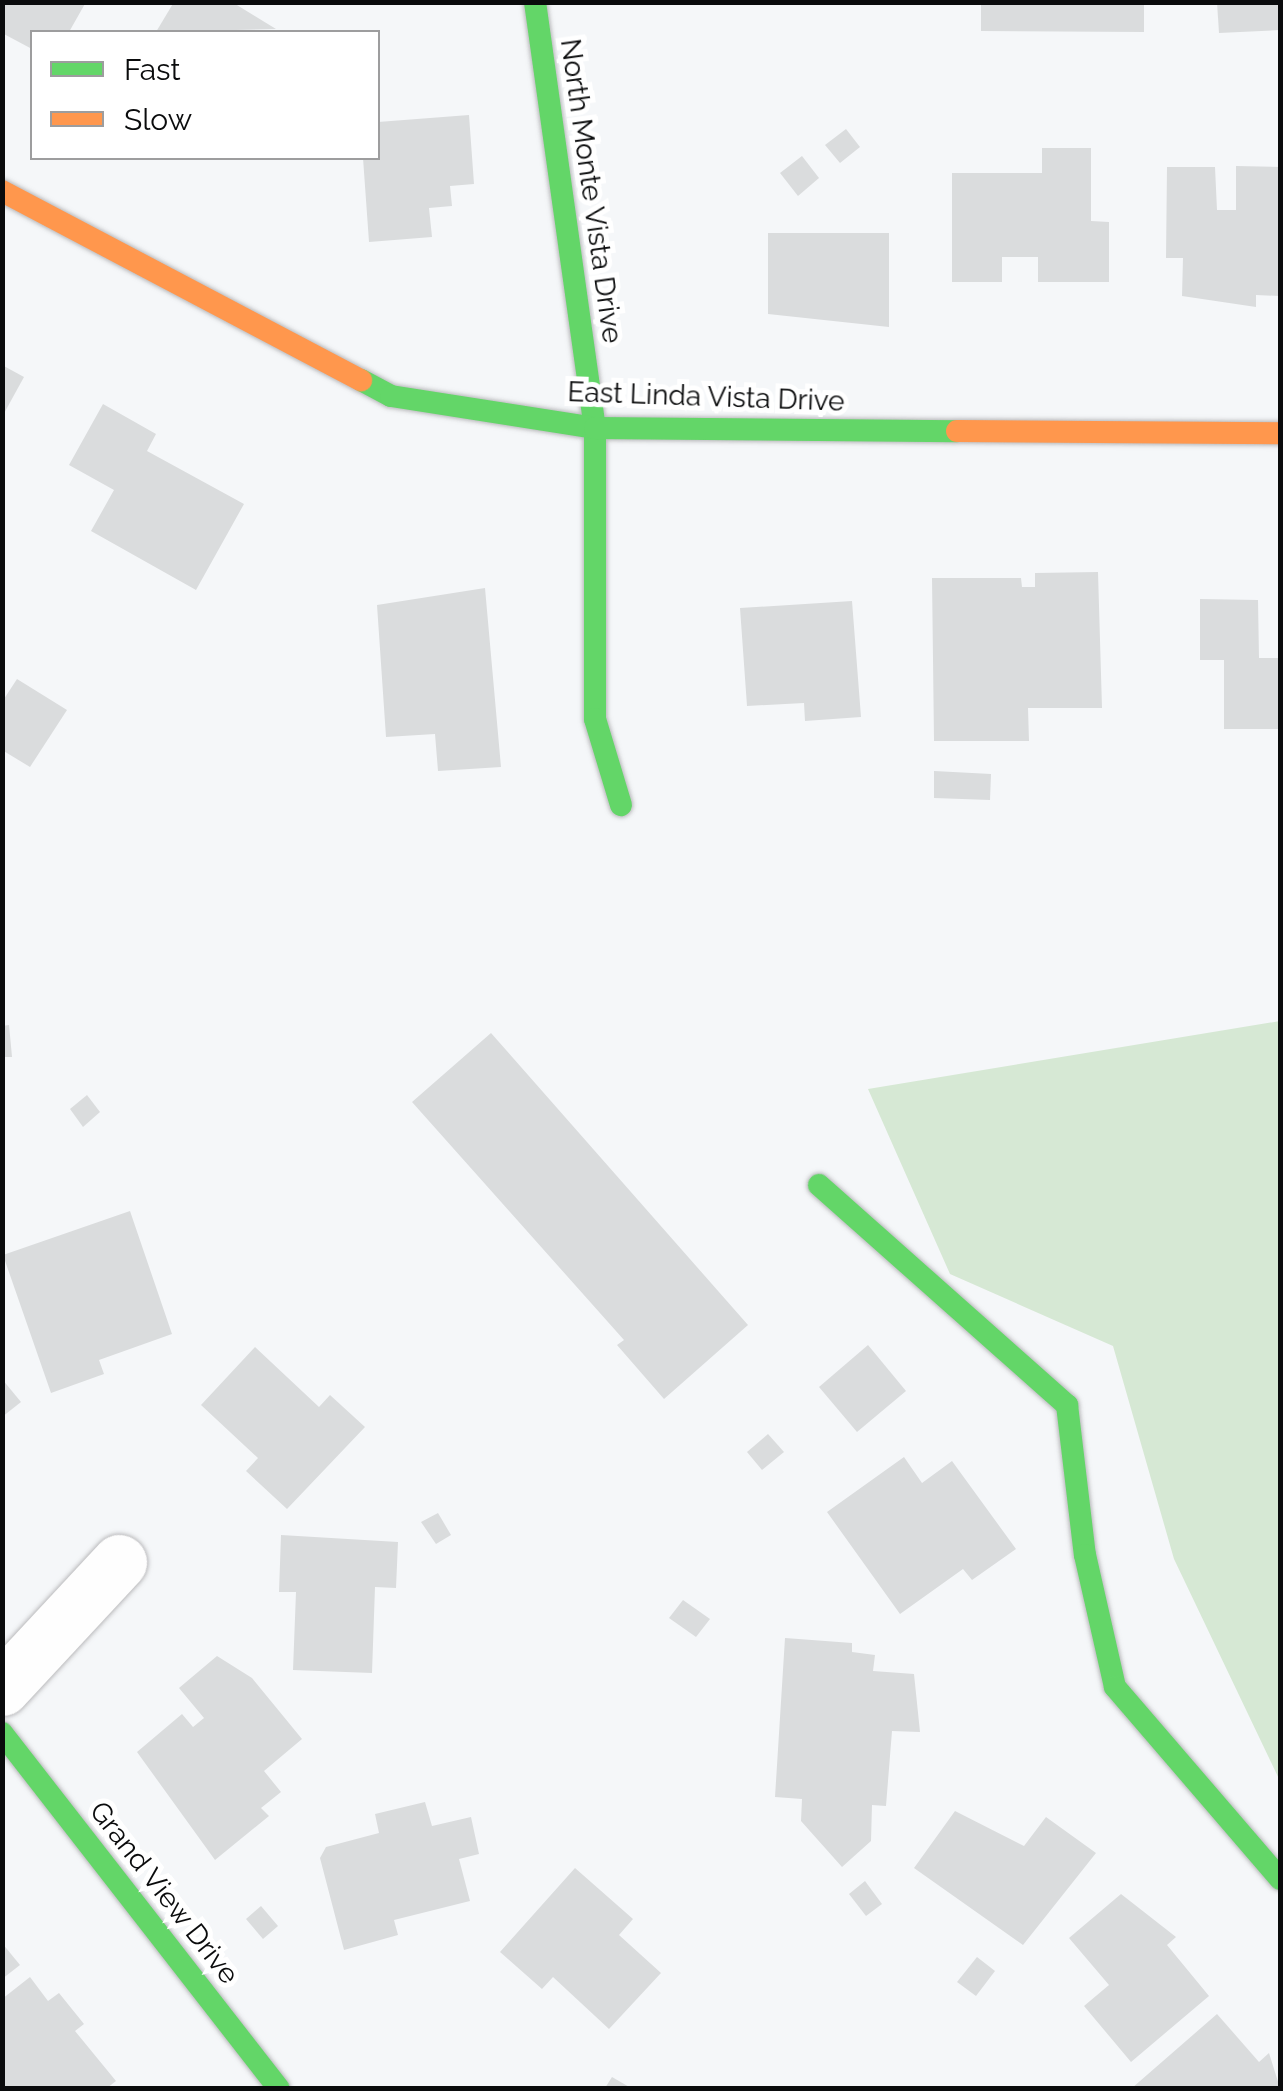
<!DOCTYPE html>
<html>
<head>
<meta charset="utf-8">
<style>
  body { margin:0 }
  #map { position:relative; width:1283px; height:2091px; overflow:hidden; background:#f5f7f9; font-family:Raleway,sans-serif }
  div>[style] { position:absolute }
  .green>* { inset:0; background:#d6e8d4 }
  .building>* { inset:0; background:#dadcdd }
  .roads { filter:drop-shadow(0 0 2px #bababc) drop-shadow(0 0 2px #bababc) }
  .street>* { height:55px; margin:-27.5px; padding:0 27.5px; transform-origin:27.5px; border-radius:27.5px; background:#fefefe }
  .fast>* { height:22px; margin:-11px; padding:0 11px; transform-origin:11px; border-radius:11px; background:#63d668 }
  .slow>* { height:22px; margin:-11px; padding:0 11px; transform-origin:11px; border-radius:11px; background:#ff974d }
  span { translate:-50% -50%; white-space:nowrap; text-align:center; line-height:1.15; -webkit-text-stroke:10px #fff; paint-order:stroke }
  .street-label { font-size:28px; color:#0a0b0c }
  .frame { position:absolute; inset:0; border:5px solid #0a0b0c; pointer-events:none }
  .legend { position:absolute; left:30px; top:30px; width:350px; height:130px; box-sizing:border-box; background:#fff; border:2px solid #9d9d9e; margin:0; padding:12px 18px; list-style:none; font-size:30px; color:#0a0b0c }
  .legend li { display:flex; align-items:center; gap:20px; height:50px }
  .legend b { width:50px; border:2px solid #9d9d9e }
</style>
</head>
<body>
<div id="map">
  <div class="green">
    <i style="clip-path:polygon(1280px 1021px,1280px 1781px,1174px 1559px,1113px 1346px,950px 1274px,868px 1089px)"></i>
  </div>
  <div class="building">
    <i style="clip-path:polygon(2px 2px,86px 2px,69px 32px,32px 32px,32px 49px,2px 33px)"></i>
    <i style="clip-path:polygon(174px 2px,232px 2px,276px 29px,156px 32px)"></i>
    <i style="clip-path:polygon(981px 2px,1144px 2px,1144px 32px,981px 31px)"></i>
    <i style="clip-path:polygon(1217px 2px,1280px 2px,1280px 30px,1219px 33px)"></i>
    <i style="clip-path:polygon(469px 115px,474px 184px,450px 186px,452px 206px,429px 208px,432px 237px,369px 242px,363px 158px,378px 158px,378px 122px)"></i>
    <i style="clip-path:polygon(846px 129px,860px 147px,840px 163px,825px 145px)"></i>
    <i style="clip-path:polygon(1042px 148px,1091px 148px,1091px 221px,1109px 222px,1109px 282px,1038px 282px,1038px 257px,1002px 257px,1002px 282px,952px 282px,952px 173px,1042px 173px)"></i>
    <i style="clip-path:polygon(802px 156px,819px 178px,798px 196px,780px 173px)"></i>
    <i style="clip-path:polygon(1236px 166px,1280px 167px,1280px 296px,1256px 295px,1256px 307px,1182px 296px,1183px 258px,1166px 258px,1167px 167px,1215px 167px,1217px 210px,1236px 210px)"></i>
    <i style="clip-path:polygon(768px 233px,889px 233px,889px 327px,768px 314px)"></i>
    <i style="clip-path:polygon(2px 365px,24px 377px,2px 417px)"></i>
    <i style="clip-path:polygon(103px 404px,156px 434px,147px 451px,244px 504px,196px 590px,91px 531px,114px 490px,69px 465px)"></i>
    <i style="clip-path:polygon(1098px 572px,1102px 708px,1028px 708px,1029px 741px,934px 741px,932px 578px,1021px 578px,1022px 587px,1035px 587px,1035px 573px)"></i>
    <i style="clip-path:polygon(485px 588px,501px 767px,438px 771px,435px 734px,386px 737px,377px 605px)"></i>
    <i style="clip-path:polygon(1200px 599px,1258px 600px,1259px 658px,1280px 658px,1280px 729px,1224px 729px,1224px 660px,1200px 660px)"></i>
    <i style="clip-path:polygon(852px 601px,861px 717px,805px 721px,804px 703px,747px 706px,740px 608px)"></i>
    <i style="clip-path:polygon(17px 679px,67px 710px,30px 767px,2px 750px,2px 702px)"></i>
    <i style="clip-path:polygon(934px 771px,991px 774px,990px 800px,934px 798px)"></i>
    <i style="clip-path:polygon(9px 1025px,12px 1057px,2px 1057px,2px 1026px)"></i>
    <i style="clip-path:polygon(491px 1033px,748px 1325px,664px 1399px,617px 1345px,624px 1340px,412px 1102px)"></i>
    <i style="clip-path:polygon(87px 1095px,100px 1112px,83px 1127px,70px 1109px)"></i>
    <i style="clip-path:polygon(130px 1211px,172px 1334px,99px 1360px,104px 1374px,51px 1393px,3px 1255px)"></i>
    <i style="clip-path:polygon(868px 1345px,906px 1391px,857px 1432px,819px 1387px)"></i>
    <i style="clip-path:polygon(255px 1347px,319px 1407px,330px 1395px,365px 1427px,287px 1509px,246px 1471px,258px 1458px,201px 1405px)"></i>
    <i style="clip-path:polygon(2px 1379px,21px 1402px,2px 1417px)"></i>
    <i style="clip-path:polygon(768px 1434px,784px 1452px,762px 1470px,747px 1452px)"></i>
    <i style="clip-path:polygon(904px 1457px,922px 1483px,952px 1461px,1016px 1549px,972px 1580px,963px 1569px,900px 1614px,827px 1512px)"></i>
    <i style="clip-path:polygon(438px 1513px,451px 1535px,436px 1544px,421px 1522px)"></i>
    <i style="clip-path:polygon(281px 1535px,398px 1542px,396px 1588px,375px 1587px,372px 1673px,293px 1670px,296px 1592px,279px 1592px)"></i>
    <i style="clip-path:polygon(683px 1600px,710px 1619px,696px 1637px,669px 1618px)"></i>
    <i style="clip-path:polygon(785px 1638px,852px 1643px,852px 1652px,875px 1655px,873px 1671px,914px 1674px,920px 1732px,892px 1731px,886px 1806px,872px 1805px,871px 1841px,842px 1867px,801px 1821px,802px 1799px,775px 1797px)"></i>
    <i style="clip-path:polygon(217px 1656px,252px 1678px,302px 1739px,264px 1771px,281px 1792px,261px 1808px,269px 1816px,215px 1860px,137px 1752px,182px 1714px,193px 1727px,204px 1718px,179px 1688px)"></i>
    <i style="clip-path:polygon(425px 1802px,432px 1826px,471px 1817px,479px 1854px,459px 1859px,470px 1901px,394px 1920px,398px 1935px,344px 1950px,320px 1858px,326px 1847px,379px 1833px,375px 1814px)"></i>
    <i style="clip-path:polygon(955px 1811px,1024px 1846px,1046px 1817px,1096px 1853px,1023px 1945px,914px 1868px)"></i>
    <i style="clip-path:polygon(575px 1868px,633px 1919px,619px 1935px,661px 1973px,609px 2029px,553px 1977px,542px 1989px,500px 1952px)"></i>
    <i style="clip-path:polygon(865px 1881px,882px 1904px,866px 1916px,849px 1894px)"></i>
    <i style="clip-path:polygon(1121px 1894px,1176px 1937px,1167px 1945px,1209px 1996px,1131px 2062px,1084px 2006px,1109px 1985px,1069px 1938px)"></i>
    <i style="clip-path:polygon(261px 1906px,278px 1926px,263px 1939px,246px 1919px)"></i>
    <i style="clip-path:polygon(2px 1943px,20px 1965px,2px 1979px)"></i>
    <i style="clip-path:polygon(977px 1957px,995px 1971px,976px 1996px,957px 1982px)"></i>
    <i style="clip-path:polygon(30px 1977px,48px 2001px,59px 1993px,84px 2024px,75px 2031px,116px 2081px,107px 2088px,2px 2088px,2px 1999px)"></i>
    <i style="clip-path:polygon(1217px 2014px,1259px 2062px,1269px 2053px,1280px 2088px,1132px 2088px)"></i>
    <i style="clip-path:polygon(612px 2077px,631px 2088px,605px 2088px)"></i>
  </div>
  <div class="roads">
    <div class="street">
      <i style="left:2px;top:1688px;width:172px;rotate:-47.1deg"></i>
    </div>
    <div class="fast">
      <i style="left:535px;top:2px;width:430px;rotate:82deg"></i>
      <i style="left:595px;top:428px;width:291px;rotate:90deg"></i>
      <i style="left:595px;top:719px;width:90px;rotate:73.2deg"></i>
      <i style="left:361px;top:380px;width:34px;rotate:28deg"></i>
      <i style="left:391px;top:396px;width:206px;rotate:8.9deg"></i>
      <i style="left:595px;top:428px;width:362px;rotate:0.5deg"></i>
      <i style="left:819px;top:1185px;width:332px;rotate:41.6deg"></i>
      <i style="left:1067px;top:1405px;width:151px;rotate:83.2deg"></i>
      <i style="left:1085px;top:1555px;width:135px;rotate:77.2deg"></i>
      <i style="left:1115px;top:1687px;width:253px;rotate:49.3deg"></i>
      <i style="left:2px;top:1733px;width:450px;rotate:52.1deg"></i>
    </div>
    <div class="slow">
      <i style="left:2px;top:191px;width:406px;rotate:27.8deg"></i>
      <i style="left:957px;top:431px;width:323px;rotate:0.4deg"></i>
    </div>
  </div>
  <div class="street-label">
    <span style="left:591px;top:191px;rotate:82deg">North Monte Vista Drive</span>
    <span style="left:706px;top:397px;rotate:2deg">East Linda Vista Drive</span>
    <span style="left:164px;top:1893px;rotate:52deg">Grand View Drive</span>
  </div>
  <div class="frame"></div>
  <ul class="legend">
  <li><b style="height:12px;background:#63d668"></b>Fast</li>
  <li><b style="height:12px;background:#ff974d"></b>Slow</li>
  </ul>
</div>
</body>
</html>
